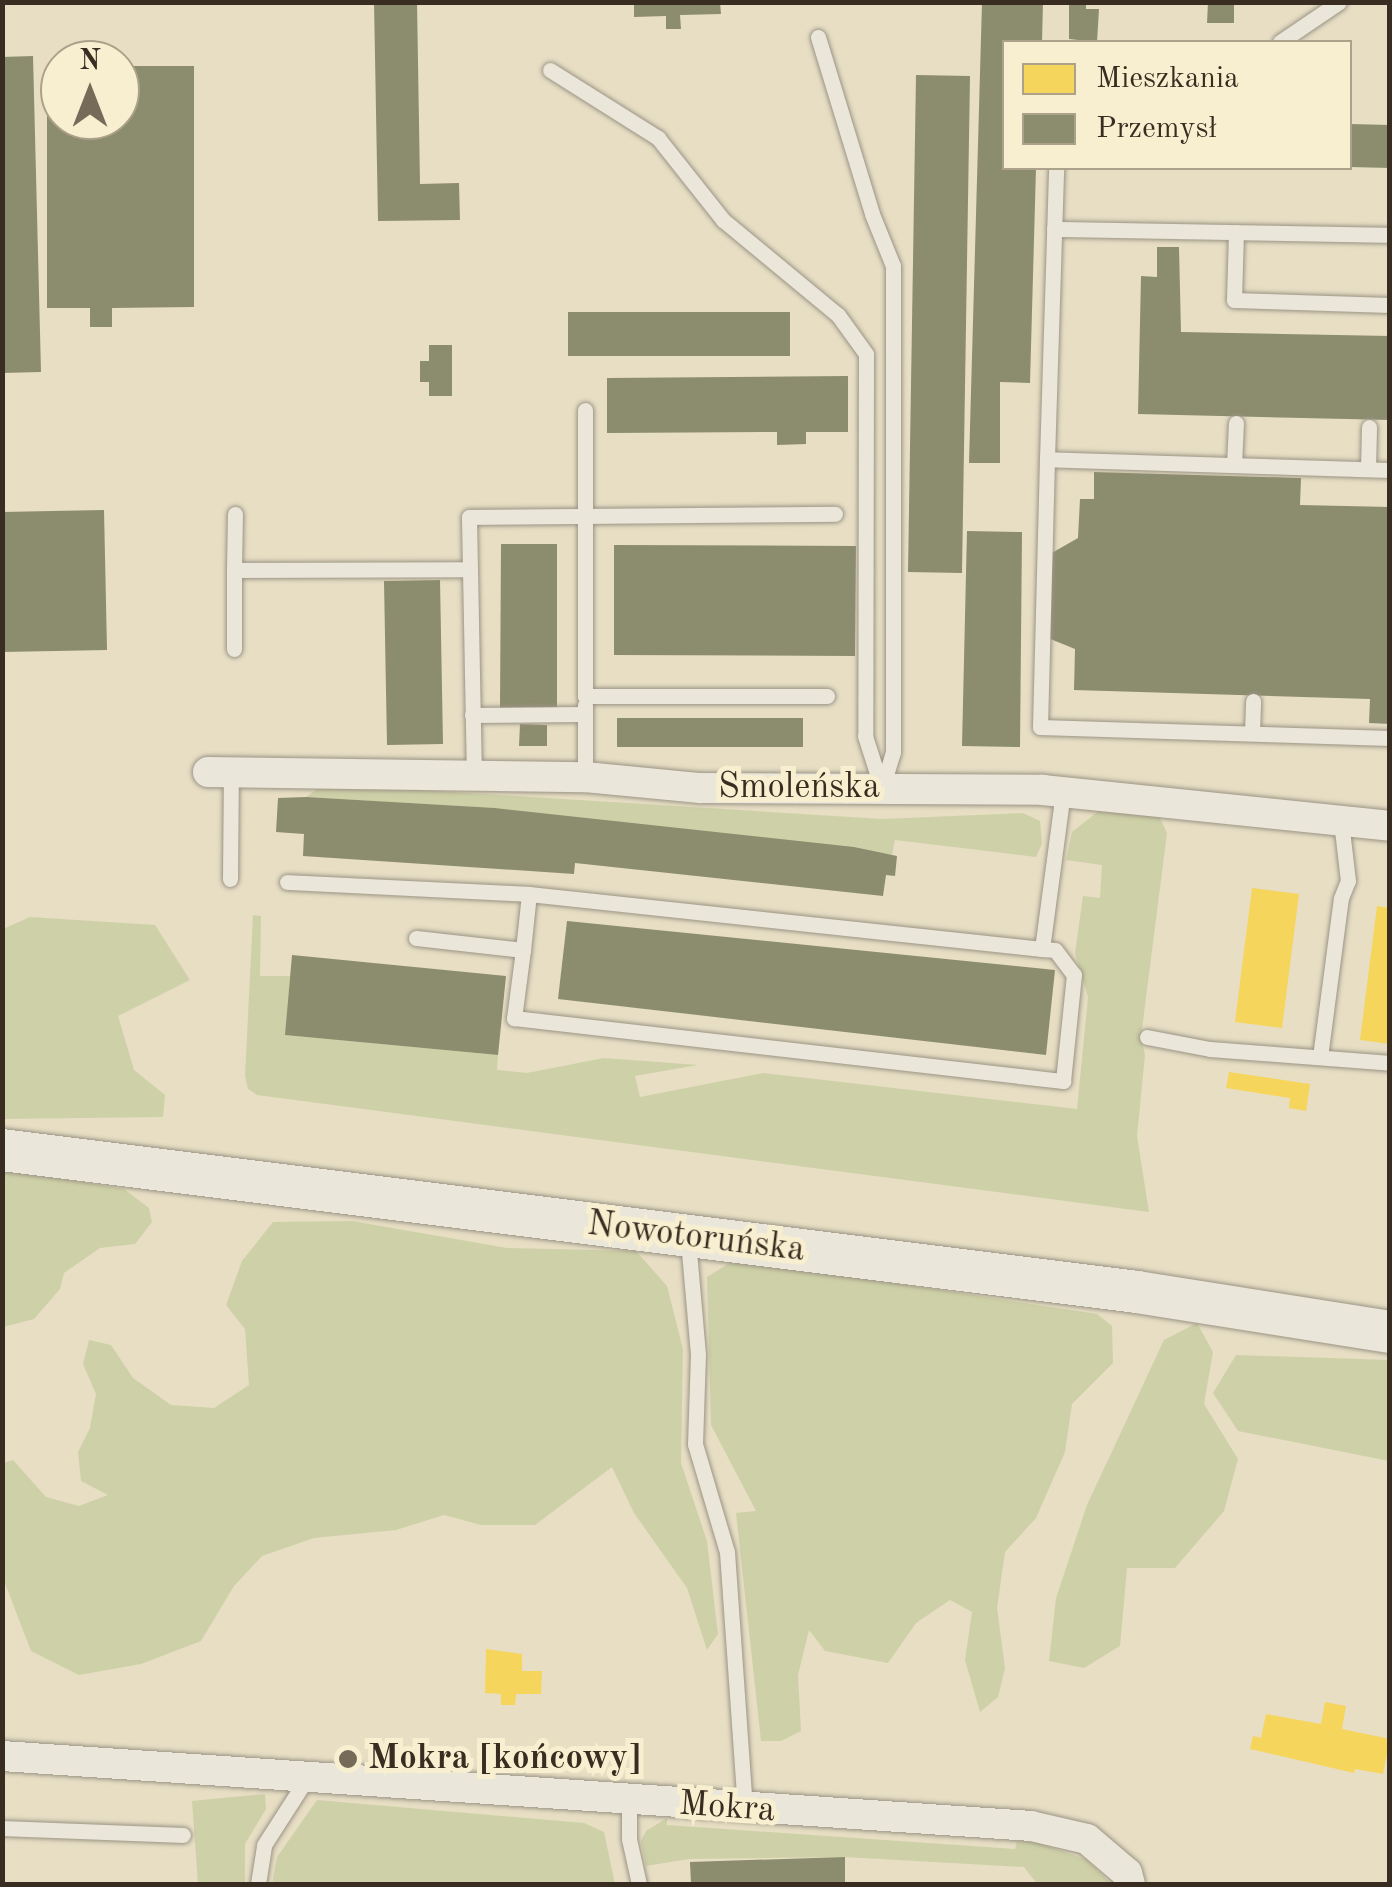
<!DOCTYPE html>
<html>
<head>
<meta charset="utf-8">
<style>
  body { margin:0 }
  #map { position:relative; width:1392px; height:1887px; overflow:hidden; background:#e7dec4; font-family:"Old Standard TT",serif }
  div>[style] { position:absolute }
  .green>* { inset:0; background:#ced1a7 }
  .homes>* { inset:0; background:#f6d55c }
  .industry>* { inset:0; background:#8c8c6e }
  .roads { filter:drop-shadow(0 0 2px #9b9485) drop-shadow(0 0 2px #9b9485) }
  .lane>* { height:15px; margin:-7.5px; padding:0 7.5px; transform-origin:7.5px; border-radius:7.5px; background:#eae6d9 }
  .street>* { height:30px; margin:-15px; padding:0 15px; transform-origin:15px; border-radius:15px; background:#eae6d9 }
  .secondary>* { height:42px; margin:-21px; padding:0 21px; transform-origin:21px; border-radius:21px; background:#eae6d9 }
  .dots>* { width:28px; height:28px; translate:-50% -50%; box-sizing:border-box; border:5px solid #f8efd0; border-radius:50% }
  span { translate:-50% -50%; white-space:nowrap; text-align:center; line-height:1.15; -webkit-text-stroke:10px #f8efd0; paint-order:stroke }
  .street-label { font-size:35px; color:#392c20 }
  .poi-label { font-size:35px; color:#392c20; font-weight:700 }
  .left { translate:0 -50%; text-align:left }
  .frame { position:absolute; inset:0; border:5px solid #392c20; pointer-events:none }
  .legend { position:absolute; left:1002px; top:40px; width:350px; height:130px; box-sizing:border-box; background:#f8efd0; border:2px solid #aca18a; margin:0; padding:12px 18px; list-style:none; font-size:30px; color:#392c20 }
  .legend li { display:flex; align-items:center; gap:20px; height:50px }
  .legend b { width:50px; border:2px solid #aca18a }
  .north { position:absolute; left:40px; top:40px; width:100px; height:100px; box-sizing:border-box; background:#f8efd0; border:2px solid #aca18a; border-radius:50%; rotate:0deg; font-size:28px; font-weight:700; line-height:40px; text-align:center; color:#392c20 }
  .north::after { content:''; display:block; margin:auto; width:35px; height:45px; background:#766a59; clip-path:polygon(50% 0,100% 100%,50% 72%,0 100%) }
</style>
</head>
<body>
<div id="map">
  <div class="green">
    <i style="clip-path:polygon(324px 784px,882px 819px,1023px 813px,1040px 821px,1042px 844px,1036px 857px,895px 840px,892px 855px,494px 808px,306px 797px)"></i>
    <i style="clip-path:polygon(1100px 810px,1159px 816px,1167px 833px,1141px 1037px,1145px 1055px,1137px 1136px,1149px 1212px,257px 1095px,248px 1089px,245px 1076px,253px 915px,261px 916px,260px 976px,290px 976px,286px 1035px,498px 1055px,497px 1070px,527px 1073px,604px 1058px,698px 1065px,635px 1076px,640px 1097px,763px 1073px,1077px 1109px,1088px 997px,1075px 953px,1083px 896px,1100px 898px,1102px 865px,1066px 860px,1072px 832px)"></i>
    <i style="clip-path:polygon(30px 917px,155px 925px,190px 980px,118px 1016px,134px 1070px,165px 1095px,163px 1117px,3px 1119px,3px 929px)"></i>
    <i style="clip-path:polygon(2px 1169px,124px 1189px,149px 1208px,152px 1222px,135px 1244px,100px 1248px,64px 1273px,60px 1289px,34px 1319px,3px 1327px)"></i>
    <i style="clip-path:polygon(352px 1221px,507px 1248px,636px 1251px,667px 1286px,683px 1349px,681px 1463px,707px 1541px,718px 1634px,707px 1650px,687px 1588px,634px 1513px,612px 1467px,535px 1525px,481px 1525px,444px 1515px,396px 1530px,314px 1538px,262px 1556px,234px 1586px,201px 1641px,141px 1664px,79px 1675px,31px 1651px,3px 1578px,3px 1463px,13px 1460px,46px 1497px,79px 1506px,108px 1495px,81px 1481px,78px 1452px,90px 1428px,96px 1394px,83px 1364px,89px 1340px,111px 1345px,133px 1378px,171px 1405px,214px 1408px,249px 1385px,245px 1329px,226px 1305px,242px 1261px,273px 1222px)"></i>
    <i style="clip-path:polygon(736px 1259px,1097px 1314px,1112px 1326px,1113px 1363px,1072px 1404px,1065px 1452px,1036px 1518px,1005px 1552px,997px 1608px,1005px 1668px,998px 1697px,980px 1712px,965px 1660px,972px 1612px,950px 1600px,916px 1623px,888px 1663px,825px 1651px,809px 1630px,798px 1675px,801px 1731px,781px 1741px,761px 1741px,736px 1513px,756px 1511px,711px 1425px,707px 1277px)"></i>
    <i style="clip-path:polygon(1197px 1323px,1213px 1352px,1204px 1404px,1238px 1459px,1224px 1511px,1175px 1568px,1127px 1568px,1120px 1646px,1084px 1668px,1049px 1661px,1056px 1598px,1087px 1505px,1164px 1340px)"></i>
    <i style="clip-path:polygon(1236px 1355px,1389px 1360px,1389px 1461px,1238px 1431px,1213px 1393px)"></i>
    <i style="clip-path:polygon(265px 1794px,266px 1809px,245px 1844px,245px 1884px,198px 1884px,192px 1801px)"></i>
    <i style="clip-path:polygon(317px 1800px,584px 1823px,604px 1832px,615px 1884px,272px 1884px,277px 1857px)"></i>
    <i style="clip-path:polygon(667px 1818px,667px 1825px,1015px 1849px,1017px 1841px,1038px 1843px,1085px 1859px,1112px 1884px,1037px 1884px,1024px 1867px,845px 1857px,689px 1859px,646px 1866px,641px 1841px,646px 1831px)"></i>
  </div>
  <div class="homes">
    <i style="clip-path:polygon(1252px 888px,1299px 894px,1282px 1028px,1235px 1022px)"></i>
    <i style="clip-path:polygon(1377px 906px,1390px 908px,1390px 1044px,1360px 1040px)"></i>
    <i style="clip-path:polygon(1229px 1072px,1310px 1084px,1306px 1111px,1289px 1108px,1290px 1098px,1226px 1088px)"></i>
    <i style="clip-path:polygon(486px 1649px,522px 1654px,522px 1671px,542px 1671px,541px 1694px,516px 1694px,515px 1705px,501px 1705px,501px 1694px,485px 1693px)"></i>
    <i style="clip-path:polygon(1325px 1702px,1346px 1706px,1342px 1729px,1390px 1739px,1383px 1774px,1355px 1769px,1354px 1773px,1250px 1749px,1253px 1736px,1261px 1738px,1266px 1714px,1321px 1724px)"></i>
  </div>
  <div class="industry">
    <i style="clip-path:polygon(374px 2px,417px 2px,420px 184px,459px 183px,460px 220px,378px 221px)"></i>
    <i style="clip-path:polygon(634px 2px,720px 2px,721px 14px,680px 15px,681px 29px,666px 29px,666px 16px,634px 17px)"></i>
    <i style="clip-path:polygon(982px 2px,1043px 2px,1042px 42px,1004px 42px,1004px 168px,1036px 168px,1030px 383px,1000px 382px,1000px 463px,969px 463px)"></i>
    <i style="clip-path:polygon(1069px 2px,1086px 2px,1086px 9px,1099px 9px,1097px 42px,1069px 39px)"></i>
    <i style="clip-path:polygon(1208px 2px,1234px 2px,1234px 23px,1207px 23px)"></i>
    <i style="clip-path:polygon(33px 56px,41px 372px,2px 373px,2px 57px)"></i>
    <i style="clip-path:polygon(120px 66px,194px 66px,194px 307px,112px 308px,112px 327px,90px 327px,90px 308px,47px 308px,47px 112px,60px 112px,60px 120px,120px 120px)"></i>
    <i style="clip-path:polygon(916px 75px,970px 76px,962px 573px,908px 572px)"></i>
    <i style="clip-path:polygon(1350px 124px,1390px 125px,1390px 168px,1350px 167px)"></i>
    <i style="clip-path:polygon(1157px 247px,1179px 247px,1181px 332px,1390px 336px,1390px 420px,1138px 414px,1141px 276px,1157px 277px)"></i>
    <i style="clip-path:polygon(568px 312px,790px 312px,790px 356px,568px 356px)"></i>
    <i style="clip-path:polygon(429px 345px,452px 345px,452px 396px,429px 396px,429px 382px,420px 382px,420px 361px,429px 361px)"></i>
    <i style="clip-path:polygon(848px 376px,848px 432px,806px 432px,806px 444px,777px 445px,777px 432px,607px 433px,607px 378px)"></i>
    <i style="clip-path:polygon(1094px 472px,1301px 478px,1300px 505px,1390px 507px,1390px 724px,1369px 723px,1370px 699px,1074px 690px,1075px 649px,1048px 638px,1050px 554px,1078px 538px,1080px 499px,1094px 499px)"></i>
    <i style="clip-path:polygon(104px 510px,107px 650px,2px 652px,2px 512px)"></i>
    <i style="clip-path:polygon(967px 531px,1022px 532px,1020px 747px,962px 746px)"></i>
    <i style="clip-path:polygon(501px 544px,557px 544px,557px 708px,500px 708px)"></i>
    <i style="clip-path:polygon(614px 545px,856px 546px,855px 656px,614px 655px)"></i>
    <i style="clip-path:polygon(440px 580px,443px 744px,387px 745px,384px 581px)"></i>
    <i style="clip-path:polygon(617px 718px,803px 718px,803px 747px,617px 747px)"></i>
    <i style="clip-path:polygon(520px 724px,547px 725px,547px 746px,519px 746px)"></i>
    <i style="clip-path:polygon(306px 797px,495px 808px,854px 847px,897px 856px,895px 876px,886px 875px,883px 896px,575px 863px,574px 874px,303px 856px,304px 834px,276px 832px,278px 798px)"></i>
    <i style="clip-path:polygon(567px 921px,1055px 970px,1046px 1055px,558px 999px)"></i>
    <i style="clip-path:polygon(292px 955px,506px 976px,498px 1055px,285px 1035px)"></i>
    <i style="clip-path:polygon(845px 1857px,845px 1884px,691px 1884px,690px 1862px)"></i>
  </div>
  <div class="roads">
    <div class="lane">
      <i style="left:818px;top:37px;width:185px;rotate:73deg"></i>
      <i style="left:872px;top:214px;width:56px;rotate:68deg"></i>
      <i style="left:893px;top:266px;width:486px;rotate:90deg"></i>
      <i style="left:893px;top:752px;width:39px;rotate:107deg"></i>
      <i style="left:1280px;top:42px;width:71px;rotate:-34.1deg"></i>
      <i style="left:550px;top:70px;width:128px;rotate:32.2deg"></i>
      <i style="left:658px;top:138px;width:105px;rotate:51.6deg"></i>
      <i style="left:723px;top:220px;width:149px;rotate:39.6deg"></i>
      <i style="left:838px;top:315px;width:48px;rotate:54.3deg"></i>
      <i style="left:866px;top:354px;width:382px;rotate:90.1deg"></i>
      <i style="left:865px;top:736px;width:56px;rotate:72.2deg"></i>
      <i style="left:1054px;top:229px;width:336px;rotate:1deg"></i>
      <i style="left:1236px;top:232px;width:68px;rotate:91.7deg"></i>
      <i style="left:1234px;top:300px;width:156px;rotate:1.8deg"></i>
      <i style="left:585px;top:410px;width:286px;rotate:90deg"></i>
      <i style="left:585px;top:696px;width:242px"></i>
      <i style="left:1047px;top:459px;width:291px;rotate:-88.2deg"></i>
      <i style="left:1234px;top:465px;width:42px;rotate:-87.3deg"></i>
      <i style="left:1368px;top:469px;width:42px;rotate:-88.6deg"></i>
      <i style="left:1390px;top:470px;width:343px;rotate:-178.2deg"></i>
      <i style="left:1047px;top:459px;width:268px;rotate:91.5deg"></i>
      <i style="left:1040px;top:727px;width:350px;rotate:1.8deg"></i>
      <i style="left:234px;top:570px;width:56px;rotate:-89deg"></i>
      <i style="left:234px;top:649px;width:79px;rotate:-90deg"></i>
      <i style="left:234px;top:570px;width:235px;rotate:-0.2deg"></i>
      <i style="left:472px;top:715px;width:113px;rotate:-0.5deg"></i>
      <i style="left:1252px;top:733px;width:32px;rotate:-88deg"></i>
      <i style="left:585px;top:777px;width:72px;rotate:-90deg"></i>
      <i style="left:474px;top:778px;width:261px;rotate:-91.1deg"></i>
      <i style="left:469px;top:517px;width:366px;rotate:-0.5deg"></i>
      <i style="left:230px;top:879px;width:107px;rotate:-89.5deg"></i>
      <i style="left:287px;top:882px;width:242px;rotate:2.8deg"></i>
      <i style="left:529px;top:894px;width:516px;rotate:6.12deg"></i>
      <i style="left:1042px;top:949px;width:158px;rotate:-82.4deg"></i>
      <i style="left:416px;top:938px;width:108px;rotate:6.4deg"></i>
      <i style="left:523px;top:950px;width:56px;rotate:-83.9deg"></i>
      <i style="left:523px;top:950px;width:69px;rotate:97.5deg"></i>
      <i style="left:514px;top:1018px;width:553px;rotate:6.55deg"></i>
      <i style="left:1063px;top:1081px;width:107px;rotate:-84.1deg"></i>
      <i style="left:1074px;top:975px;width:31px;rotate:-127deg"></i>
      <i style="left:1055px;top:950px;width:13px;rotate:-176deg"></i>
      <i style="left:1147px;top:1037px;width:64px;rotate:10.8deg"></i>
      <i style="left:1210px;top:1049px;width:181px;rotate:4.4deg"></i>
      <i style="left:1320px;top:1057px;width:160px;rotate:-82.5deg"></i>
      <i style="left:1341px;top:898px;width:18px;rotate:-68deg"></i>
      <i style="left:1348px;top:881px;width:60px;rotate:-96.7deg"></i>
      <i style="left:688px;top:1240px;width:114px;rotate:85deg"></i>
      <i style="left:698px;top:1354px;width:90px;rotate:91.9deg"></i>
      <i style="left:695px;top:1444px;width:113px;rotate:73.5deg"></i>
      <i style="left:727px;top:1552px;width:259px;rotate:86deg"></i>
      <i style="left:629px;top:1801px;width:38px;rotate:90deg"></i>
      <i style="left:629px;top:1839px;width:46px;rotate:77.5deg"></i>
      <i style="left:2px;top:1828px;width:181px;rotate:2.2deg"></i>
      <i style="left:258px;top:1884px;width:39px;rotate:-81deg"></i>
      <i style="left:264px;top:1845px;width:80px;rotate:-57.3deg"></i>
    </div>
    <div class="street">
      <i style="left:208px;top:772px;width:377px;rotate:0.8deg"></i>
      <i style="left:585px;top:777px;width:116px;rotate:5.5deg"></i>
      <i style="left:700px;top:788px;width:343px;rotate:0.3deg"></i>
      <i style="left:1043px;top:790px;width:349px;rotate:5.9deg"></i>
      <i style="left:2px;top:1756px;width:1031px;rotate:3.89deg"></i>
      <i style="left:1031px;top:1826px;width:57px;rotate:13.1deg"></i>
      <i style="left:1087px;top:1839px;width:52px;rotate:40.4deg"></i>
      <i style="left:1127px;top:1873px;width:11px;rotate:75deg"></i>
    </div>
    <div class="secondary">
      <i style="left:2px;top:1150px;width:1144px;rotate:7.13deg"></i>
      <i style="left:1137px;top:1292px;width:256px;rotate:9deg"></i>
    </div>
  </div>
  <div class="dots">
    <i style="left:348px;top:1759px;background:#766a59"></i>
  </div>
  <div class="street-label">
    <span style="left:799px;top:788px">Smoleńska</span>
    <span style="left:696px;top:1238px;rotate:7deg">Nowotoruńska</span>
    <span style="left:727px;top:1808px;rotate:4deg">Mokra</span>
  </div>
  <div class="poi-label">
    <span class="left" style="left:368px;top:1759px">Mokra [końcowy]</span>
  </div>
  <div class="frame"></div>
  <ul class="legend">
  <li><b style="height:28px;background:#f6d55c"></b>Mieszkania</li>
  <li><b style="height:28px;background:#8c8c6e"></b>Przemysł</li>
  </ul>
  <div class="north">N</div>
</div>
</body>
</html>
